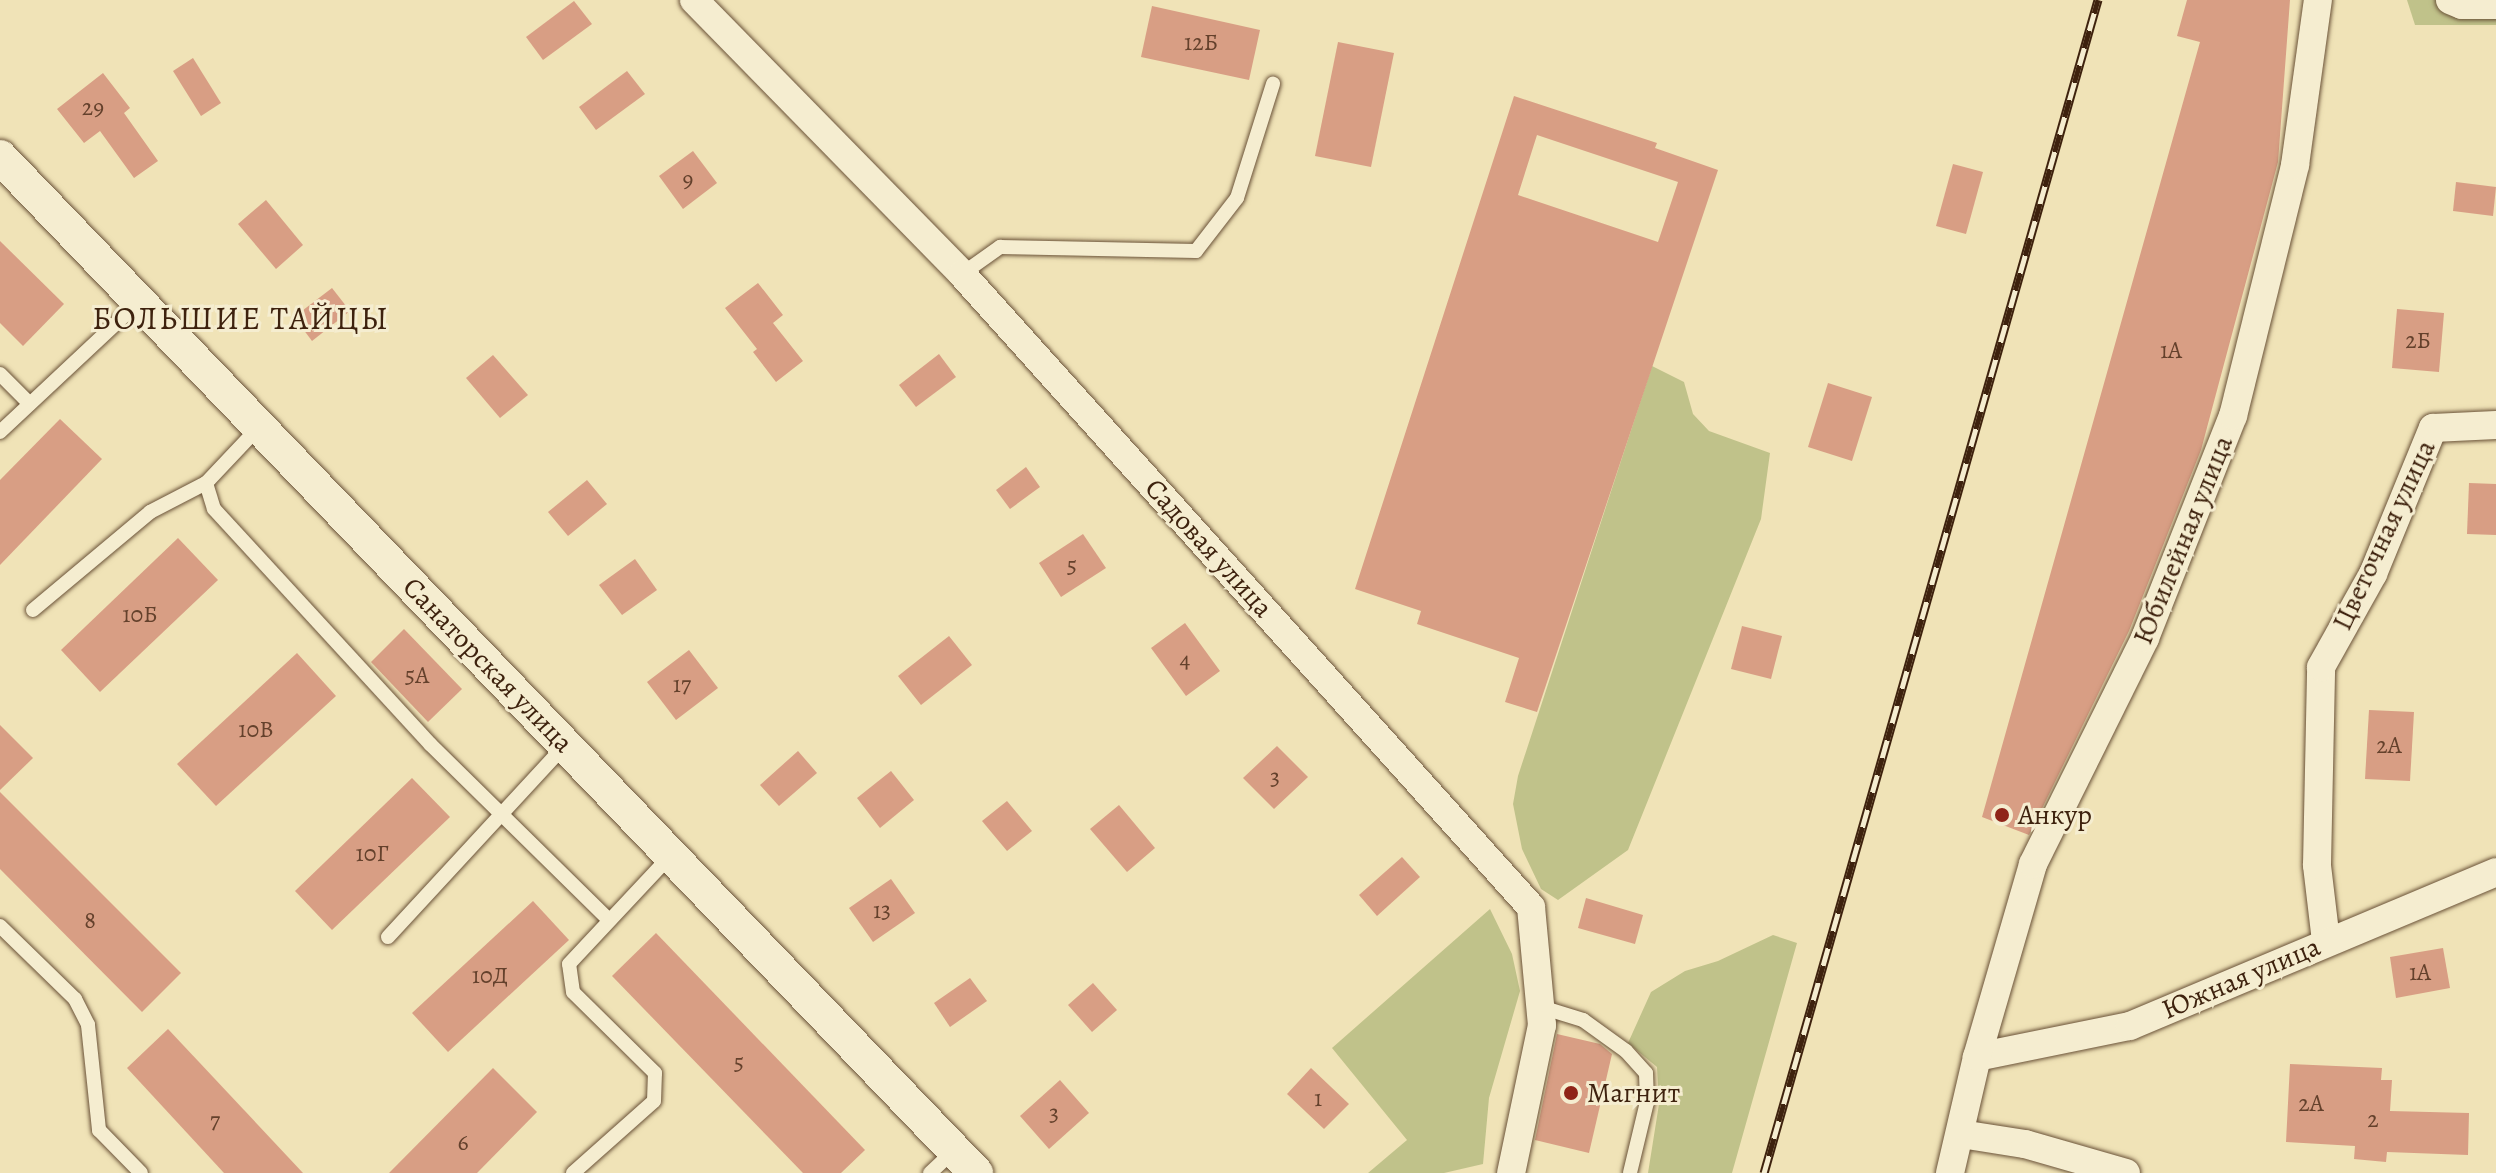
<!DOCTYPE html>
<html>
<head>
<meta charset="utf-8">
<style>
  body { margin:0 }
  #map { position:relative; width:2496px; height:1173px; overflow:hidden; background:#f0e3b7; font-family:Alegreya,serif }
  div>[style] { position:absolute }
  .green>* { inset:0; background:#c0c28a }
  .building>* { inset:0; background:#d89e84 }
  .roads { filter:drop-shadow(0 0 2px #6a5238) drop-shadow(0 0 2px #6a5238) }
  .service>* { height:14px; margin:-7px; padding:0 7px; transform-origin:7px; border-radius:7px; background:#f5edd0 }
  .minor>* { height:28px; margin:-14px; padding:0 14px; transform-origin:14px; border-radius:14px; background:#f5edd0 }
  .tertiary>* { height:34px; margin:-17px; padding:0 17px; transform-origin:17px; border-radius:17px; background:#f5edd0 }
  .rail>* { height:9px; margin-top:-4.5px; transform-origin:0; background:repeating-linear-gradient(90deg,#f5edd0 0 18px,#3e220e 0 36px); box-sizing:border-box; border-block:2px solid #3e220e }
  .dots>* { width:22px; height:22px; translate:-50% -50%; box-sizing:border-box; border:4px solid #f5edd0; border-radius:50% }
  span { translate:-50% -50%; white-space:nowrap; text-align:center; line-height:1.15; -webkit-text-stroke:6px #f5edd0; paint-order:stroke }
  .number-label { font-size:24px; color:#64412c }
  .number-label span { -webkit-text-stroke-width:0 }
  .street-label { font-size:28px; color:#3e220e }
  .poi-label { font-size:28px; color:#3e220e }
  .left { translate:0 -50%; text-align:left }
  .quarter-label { font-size:32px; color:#3e220e; letter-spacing:2px }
</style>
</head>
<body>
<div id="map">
  <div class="green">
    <i style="clip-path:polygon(2407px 0,2496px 0,2496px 25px,2415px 25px)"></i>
    <i style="clip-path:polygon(1652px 366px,1684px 382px,1693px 414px,1709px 431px,1770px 453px,1761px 519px,1628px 850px,1558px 900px,1541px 889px,1522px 849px,1513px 804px,1518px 776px)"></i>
    <i style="clip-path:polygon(1490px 909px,1512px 954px,1520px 991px,1489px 1098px,1483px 1164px,1444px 1173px,1368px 1173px,1407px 1140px,1332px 1048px)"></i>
    <i style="clip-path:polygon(1773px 935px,1797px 943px,1732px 1173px,1648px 1173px,1659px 1104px,1657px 1067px,1628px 1043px,1651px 992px,1685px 971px,1718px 961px)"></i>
  </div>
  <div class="building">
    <i style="clip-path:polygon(2187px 0,2290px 0,2278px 162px,2201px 450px,2129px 631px,2029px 835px,1982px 817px,2200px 42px,2177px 36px)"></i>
    <i style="clip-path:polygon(574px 1px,592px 24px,543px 60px,526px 37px)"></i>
    <i style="clip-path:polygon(1152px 6px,1260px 30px,1249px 80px,1141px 57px)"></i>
    <i style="clip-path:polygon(1338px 42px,1394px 53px,1371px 167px,1315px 156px)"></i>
    <i style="clip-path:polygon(193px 58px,221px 103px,201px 116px,173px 71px)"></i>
    <i style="clip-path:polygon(627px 71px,645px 94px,596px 130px,579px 107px)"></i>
    <i style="clip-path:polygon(103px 73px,130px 108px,124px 113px,158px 161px,134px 178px,100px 131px,84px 143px,57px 109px)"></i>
    <i style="clip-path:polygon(evenodd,1514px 96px,1657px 143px,1655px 148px,1718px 170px,1537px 712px,1505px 702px,1519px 658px,1417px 624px,1421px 611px,1355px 589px,1514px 96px,1537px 135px,1678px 182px,1658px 242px,1518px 195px,1537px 135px)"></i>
    <i style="clip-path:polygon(693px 151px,717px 183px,683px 209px,659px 176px)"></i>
    <i style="clip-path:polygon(1953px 164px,1983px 172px,1966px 234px,1936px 226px)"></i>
    <i style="clip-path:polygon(2456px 182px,2496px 187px,2493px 216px,2453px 211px)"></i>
    <i style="clip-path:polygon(266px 200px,303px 245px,276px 269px,238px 224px)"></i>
    <i style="clip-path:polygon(0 241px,64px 304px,23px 346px,0 323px)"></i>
    <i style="clip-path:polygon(758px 283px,783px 315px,773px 323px,803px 361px,776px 382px,753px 352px,757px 349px,725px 308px)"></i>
    <i style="clip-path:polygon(332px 288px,350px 311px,312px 341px,294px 317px)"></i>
    <i style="clip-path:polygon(2397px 309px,2444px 313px,2439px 372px,2392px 368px)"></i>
    <i style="clip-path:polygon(939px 354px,956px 377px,916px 407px,899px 385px)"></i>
    <i style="clip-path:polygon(493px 355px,528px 395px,500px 418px,466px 378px)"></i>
    <i style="clip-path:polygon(1828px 383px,1872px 397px,1852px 461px,1808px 447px)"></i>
    <i style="clip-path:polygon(60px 419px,102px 459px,0 565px,0 480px)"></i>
    <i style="clip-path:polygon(1026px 467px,1040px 487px,1010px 509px,996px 490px)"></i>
    <i style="clip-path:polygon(587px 480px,607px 504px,568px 536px,548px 512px)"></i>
    <i style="clip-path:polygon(2469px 483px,2496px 484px,2496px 535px,2467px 534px)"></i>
    <i style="clip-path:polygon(1083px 534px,1106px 568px,1061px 597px,1039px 563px)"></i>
    <i style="clip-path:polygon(178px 538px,218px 580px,100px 692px,61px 650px)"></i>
    <i style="clip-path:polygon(635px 559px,657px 590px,622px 615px,599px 585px)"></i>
    <i style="clip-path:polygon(1185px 623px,1220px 671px,1186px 696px,1151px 648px)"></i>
    <i style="clip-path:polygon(1742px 626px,1782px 636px,1771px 679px,1731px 669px)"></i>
    <i style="clip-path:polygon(404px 629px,462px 689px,428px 722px,371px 662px)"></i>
    <i style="clip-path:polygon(949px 636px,972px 665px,921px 705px,898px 676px)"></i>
    <i style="clip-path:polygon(689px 650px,718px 688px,676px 720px,647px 682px)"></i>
    <i style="clip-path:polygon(297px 653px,336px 696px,216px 806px,177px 764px)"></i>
    <i style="clip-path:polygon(2369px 710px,2414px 712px,2410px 781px,2365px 779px)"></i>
    <i style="clip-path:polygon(0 725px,33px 758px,0 790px)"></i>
    <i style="clip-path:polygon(1277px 746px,1308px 777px,1274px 809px,1243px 778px)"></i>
    <i style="clip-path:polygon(798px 751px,817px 773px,779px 806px,760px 785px)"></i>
    <i style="clip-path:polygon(891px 771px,914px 800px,880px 828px,857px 798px)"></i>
    <i style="clip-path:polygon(412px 778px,450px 817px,332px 930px,295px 891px)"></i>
    <i style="clip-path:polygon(0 792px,181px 973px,142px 1012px,0 869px)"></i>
    <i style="clip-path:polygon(1007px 801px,1032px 831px,1007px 851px,982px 821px)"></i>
    <i style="clip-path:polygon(1119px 805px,1155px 848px,1127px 872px,1090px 829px)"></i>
    <i style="clip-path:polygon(1402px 857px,1420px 877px,1377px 916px,1359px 895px)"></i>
    <i style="clip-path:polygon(891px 879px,915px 913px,873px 942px,849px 908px)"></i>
    <i style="clip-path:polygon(1586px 898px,1643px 915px,1635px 944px,1578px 928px)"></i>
    <i style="clip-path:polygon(533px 901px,569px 940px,448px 1052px,412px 1013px)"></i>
    <i style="clip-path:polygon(656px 933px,865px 1150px,841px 1173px,803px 1173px,612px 976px)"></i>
    <i style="clip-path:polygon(2443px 948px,2450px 988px,2396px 998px,2390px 957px)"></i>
    <i style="clip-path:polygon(970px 978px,987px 1001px,950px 1027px,934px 1003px)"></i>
    <i style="clip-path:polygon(1093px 983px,1117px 1010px,1092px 1032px,1068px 1005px)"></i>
    <i style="clip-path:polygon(168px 1029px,303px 1173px,224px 1173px,127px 1068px)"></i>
    <i style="clip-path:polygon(1557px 1034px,1600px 1044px,1612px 1054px,1589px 1153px,1535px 1140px)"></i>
    <i style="clip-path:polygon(2290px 1064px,2382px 1068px,2381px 1080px,2392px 1080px,2390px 1111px,2469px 1113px,2468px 1155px,2387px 1152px,2386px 1162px,2354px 1159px,2355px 1146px,2286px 1142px)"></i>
    <i style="clip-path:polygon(493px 1068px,537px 1112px,477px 1173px,389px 1173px)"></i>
    <i style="clip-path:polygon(1311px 1068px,1349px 1104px,1324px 1129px,1287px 1094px)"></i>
    <i style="clip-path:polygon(1060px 1080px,1089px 1113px,1049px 1149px,1020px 1116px)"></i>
  </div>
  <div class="roads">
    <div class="service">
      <i style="left:962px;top:274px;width:47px;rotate:-35.4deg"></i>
      <i style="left:1000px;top:247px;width:196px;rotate:1.2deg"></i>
      <i style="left:1196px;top:251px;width:67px;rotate:-52.3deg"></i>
      <i style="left:1237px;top:198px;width:120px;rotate:-72.5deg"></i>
      <i style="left:0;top:374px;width:42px;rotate:45deg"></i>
      <i style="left:259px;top:427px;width:77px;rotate:133.4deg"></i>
      <i style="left:206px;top:483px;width:27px;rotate:73deg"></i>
      <i style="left:214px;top:509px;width:319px;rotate:47.4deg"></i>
      <i style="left:430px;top:744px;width:251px;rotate:44.5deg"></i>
      <i style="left:0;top:432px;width:190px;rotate:-43.1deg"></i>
      <i style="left:33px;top:610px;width:153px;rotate:-39.9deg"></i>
      <i style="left:150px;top:512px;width:63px;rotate:-27.4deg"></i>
      <i style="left:0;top:926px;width:105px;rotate:44.2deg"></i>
      <i style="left:75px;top:999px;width:29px;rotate:63deg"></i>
      <i style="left:88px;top:1025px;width:106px;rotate:84deg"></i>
      <i style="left:99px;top:1130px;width:60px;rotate:45.7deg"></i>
      <i style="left:388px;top:937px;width:261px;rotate:-47.3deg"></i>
      <i style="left:1541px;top:1007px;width:44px;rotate:17.2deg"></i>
      <i style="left:1583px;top:1020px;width:53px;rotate:35.8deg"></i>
      <i style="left:1626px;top:1051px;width:30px;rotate:48deg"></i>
      <i style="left:1646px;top:1073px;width:29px;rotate:88deg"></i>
      <i style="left:1647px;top:1102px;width:73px;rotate:103.5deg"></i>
      <i style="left:573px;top:1173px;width:108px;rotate:-41.6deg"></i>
      <i style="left:654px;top:1101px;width:28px;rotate:-88deg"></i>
      <i style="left:655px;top:1073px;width:115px;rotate:-135.4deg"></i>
      <i style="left:573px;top:992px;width:28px;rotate:-98deg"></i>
      <i style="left:569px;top:964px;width:149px;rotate:-46.9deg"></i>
      <i style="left:930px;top:1173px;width:33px;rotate:-43deg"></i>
    </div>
    <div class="minor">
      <i style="left:694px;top:0;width:383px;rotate:45.6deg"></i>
      <i style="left:962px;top:274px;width:851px;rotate:48.05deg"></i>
      <i style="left:1531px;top:907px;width:119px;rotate:84.7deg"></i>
      <i style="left:1542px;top:1025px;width:151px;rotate:101.8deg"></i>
      <i style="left:2450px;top:0;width:13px;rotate:23deg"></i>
      <i style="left:2462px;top:5px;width:34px"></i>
      <i style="left:2326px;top:941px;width:77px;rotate:-96.8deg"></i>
      <i style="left:2317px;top:865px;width:198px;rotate:-88.8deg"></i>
      <i style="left:2321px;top:667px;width:107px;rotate:-60.8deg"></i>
      <i style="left:2373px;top:574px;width:158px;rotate:-67.7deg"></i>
      <i style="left:2433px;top:428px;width:63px;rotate:-2.7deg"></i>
      <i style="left:1977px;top:1057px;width:156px;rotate:-11.5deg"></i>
      <i style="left:2130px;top:1026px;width:397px;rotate:-22.8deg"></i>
      <i style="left:1961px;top:1134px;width:65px;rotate:8.9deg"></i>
      <i style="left:2025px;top:1144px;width:105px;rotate:16deg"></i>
      <i style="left:1950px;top:1173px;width:119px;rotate:-76.9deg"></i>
      <i style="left:1977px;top:1057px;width:201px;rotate:-73.8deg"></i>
      <i style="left:2033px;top:864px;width:252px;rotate:-63.6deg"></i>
      <i style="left:2145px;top:638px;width:239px;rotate:-68.4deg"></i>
      <i style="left:2233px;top:416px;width:259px;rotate:-76.1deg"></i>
      <i style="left:2295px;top:165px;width:167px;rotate:-82.1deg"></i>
    </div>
    <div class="tertiary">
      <i style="left:0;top:157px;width:1409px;rotate:46.15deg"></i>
    </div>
  </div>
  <div class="rail">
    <i style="left:1764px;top:1173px;width:1220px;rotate:-74.11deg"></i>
  </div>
  <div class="dots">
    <i style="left:2002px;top:815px;background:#8f2418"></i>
    <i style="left:1571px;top:1093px;background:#8f2418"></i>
  </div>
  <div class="number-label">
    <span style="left:1201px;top:43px">12Б</span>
    <span style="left:93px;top:108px">29</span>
    <span style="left:688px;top:180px">9</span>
    <span style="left:2418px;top:341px">2Б</span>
    <span style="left:2171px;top:351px">1А</span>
    <span style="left:1072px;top:566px">5</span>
    <span style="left:140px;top:615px">10Б</span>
    <span style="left:1185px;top:660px">4</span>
    <span style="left:417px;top:676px">5А</span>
    <span style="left:682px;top:685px">17</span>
    <span style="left:256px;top:730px">10В</span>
    <span style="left:2389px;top:746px">2А</span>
    <span style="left:1275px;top:778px">3</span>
    <span style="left:372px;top:854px">10Г</span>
    <span style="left:882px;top:911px">13</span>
    <span style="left:90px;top:921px">8</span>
    <span style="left:2420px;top:973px">1А</span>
    <span style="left:490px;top:976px">10Д</span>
    <span style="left:739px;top:1063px">5</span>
    <span style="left:1318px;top:1099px">1</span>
    <span style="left:2311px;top:1104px">2А</span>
    <span style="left:1054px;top:1114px">3</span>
    <span style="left:2373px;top:1120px">2</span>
    <span style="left:215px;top:1121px">7</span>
    <span style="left:463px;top:1143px">6</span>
  </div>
  <div class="street-label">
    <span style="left:2384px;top:535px;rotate:-65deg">Цветочная улица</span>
    <span style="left:2183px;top:540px;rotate:-68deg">Юбилейная улица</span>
    <span style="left:1209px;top:548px;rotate:48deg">Садовая улица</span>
    <span style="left:488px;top:665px;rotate:46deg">Санаторская улица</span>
    <span style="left:2241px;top:978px;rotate:-23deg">Южная улица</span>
  </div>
  <div class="poi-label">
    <span class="left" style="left:2018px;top:815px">Анкур</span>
    <span class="left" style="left:1587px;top:1093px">Магнит</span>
  </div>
  <div class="quarter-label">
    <span style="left:241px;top:318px">БОЛЬШИЕ ТАЙЦЫ</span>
  </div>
</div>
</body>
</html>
